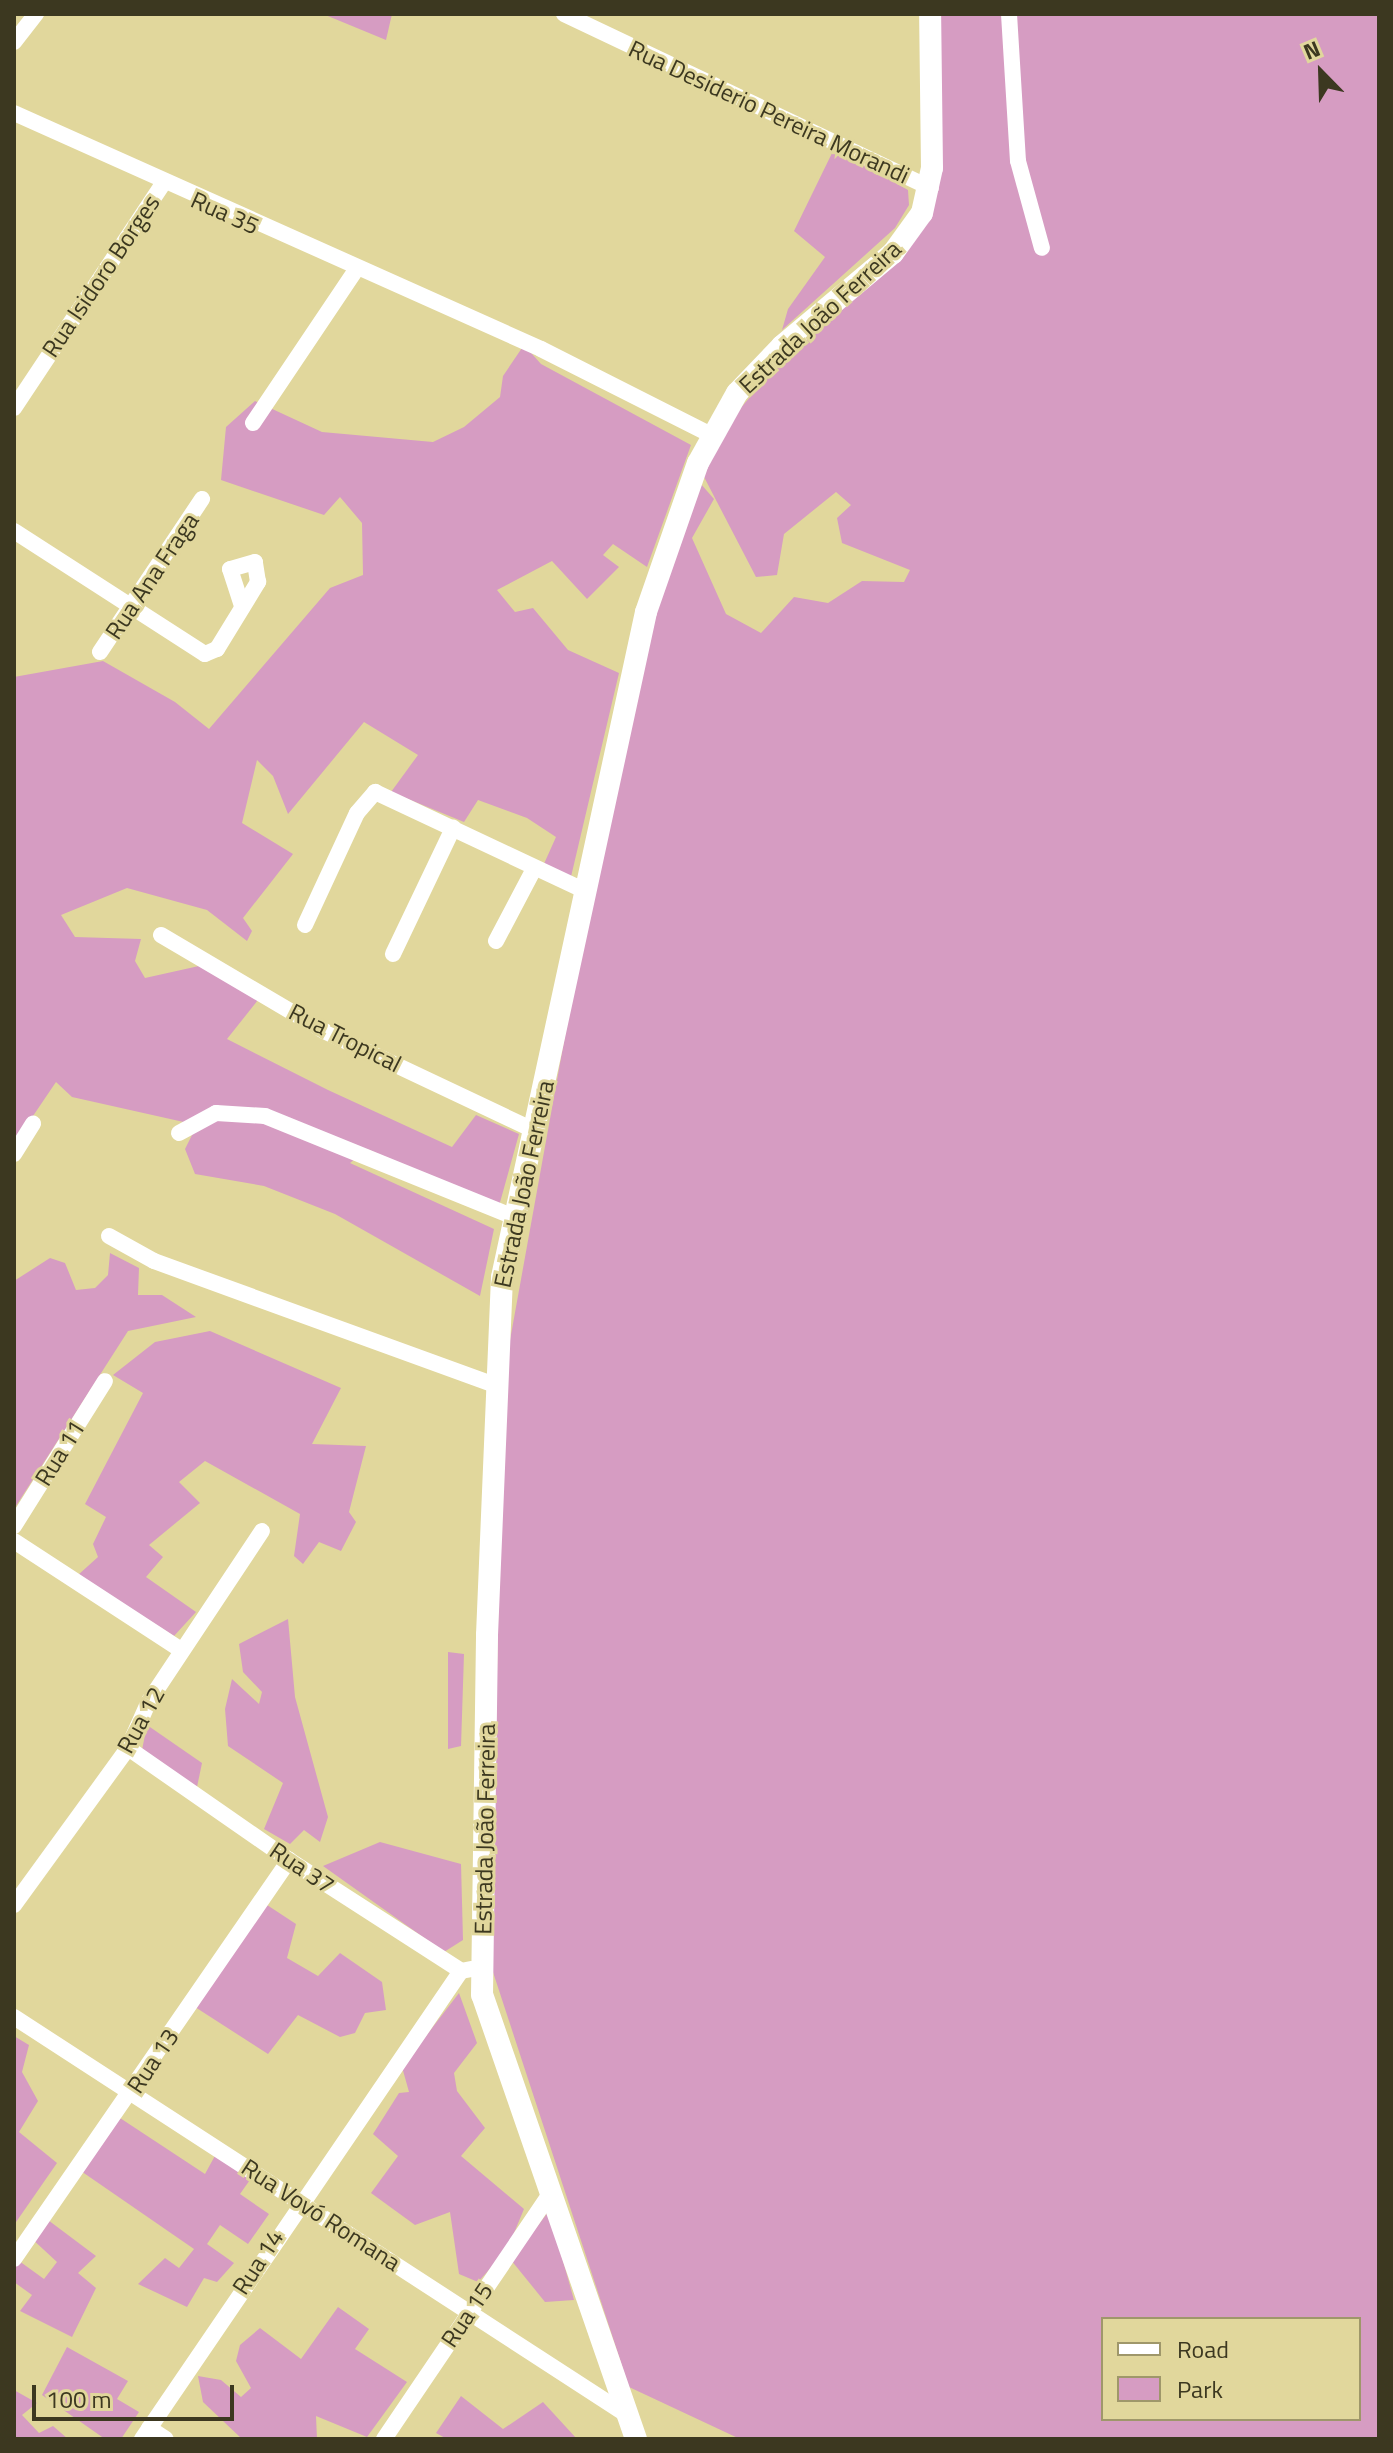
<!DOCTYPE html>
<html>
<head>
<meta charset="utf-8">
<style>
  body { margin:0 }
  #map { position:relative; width:1393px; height:2453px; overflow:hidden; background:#e1d79c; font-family:"Titillium Web",sans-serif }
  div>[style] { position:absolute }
  .green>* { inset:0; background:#d69cc2 }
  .street>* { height:16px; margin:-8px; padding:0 8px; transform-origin:8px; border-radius:8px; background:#fff }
  .secondary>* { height:22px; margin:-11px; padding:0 11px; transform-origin:11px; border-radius:11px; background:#fff }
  span { translate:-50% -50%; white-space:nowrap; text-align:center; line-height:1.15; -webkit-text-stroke:6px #e1d79c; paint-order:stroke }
  .street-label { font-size:24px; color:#3c3820 }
  .frame { position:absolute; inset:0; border:16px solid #3c3820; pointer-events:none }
  .legend { position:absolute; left:1101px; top:2317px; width:260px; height:104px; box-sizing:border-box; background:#e1d79c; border:2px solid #9f976a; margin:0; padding:10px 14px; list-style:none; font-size:24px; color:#3c3820 }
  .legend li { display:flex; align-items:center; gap:16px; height:40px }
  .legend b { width:40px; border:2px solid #9f976a }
  .north { position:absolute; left:1281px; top:32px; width:80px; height:80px; -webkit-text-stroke:6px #e1d79c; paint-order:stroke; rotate:337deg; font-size:22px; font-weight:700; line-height:32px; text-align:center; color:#3c3820 }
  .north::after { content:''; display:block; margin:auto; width:28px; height:36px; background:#3c3820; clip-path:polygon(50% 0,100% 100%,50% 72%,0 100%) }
  .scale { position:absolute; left:32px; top:2385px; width:202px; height:36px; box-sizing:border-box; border:4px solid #3c3820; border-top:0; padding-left:10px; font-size:24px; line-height:28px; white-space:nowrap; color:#3c3820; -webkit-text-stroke:6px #e1d79c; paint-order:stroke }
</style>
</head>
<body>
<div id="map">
  <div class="green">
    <i style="clip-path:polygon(323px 14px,392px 14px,386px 40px)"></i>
    <i style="clip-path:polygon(evenodd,937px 14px,1379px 14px,1379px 2439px,740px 2439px,629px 2387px,491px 1966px,503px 1379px,591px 892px,656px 606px,700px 483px,714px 499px,692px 538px,726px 614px,761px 633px,794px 597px,828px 603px,862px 581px,904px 582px,910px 570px,842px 543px,837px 518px,851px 505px,836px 492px,784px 534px,777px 575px,756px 577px,703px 475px,733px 417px,780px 362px,927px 223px,937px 14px,1103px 2319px,1359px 2319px,1359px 2419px,1103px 2419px,1103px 2319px)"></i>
    <i style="clip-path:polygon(834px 149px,908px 190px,909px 205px,895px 228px,782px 330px,788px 309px,825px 257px,794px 231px)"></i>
    <i style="clip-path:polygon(524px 345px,541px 364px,691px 445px,647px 567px,613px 544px,603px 555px,619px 567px,587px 599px,552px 561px,497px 590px,515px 612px,533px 608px,568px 650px,619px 673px,570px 881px,543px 866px,556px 837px,527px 818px,478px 800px,464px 822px,391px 792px,418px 755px,364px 722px,288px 814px,273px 776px,257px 760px,242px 823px,293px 854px,243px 918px,252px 931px,247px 941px,207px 910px,127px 888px,61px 915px,75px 937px,141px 939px,135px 961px,145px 978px,199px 966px,258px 1000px,227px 1039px,328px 1090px,452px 1147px,476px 1115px,519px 1134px,499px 1206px,367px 1149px,350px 1163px,494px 1229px,480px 1296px,335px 1214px,264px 1186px,195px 1174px,185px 1149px,197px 1125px,72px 1097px,56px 1082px,14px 1144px,14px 677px,103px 661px,175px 702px,209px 729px,330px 588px,363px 575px,362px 523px,340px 497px,324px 515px,221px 480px,226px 427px,255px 401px,322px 432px,433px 442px,464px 427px,500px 397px,503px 376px)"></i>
    <i style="clip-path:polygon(110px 1253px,139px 1268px,138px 1295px,162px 1295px,196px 1317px,128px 1331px,14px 1509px,14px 1281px,50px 1258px,65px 1263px,76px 1290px,95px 1288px,108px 1275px)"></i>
    <i style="clip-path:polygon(210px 1331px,341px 1388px,312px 1444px,366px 1446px,349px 1512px,356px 1522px,341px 1551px,319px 1542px,303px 1564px,294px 1556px,300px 1514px,205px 1461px,179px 1482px,200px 1503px,149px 1545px,163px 1557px,146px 1577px,196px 1612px,174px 1636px,78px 1575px,98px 1557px,93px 1544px,106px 1517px,85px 1504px,143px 1393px,113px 1375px,155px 1342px)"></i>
    <i style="clip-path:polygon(288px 1619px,295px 1697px,328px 1817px,320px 1842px,304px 1830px,290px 1844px,264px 1829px,283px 1783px,228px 1746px,225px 1709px,232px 1679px,259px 1704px,262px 1692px,243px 1672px,239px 1644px)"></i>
    <i style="clip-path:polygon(448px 1652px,464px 1654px,461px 1746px,448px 1749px)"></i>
    <i style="clip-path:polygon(147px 1725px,202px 1763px,197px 1787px,142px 1750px)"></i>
    <i style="clip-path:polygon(380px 1842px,461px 1864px,463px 1940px,444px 1952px,323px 1866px)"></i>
    <i style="clip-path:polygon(264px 1903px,296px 1924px,287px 1958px,318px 1976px,340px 1953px,382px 1982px,386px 2010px,365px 2013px,355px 2033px,340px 2037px,298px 2015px,268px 2054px,195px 2007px)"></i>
    <i style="clip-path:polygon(459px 1993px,477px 2043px,454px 2073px,457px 2091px,485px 2128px,461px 2156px,524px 2209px,507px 2250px,478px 2282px,459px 2274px,450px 2212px,415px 2225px,371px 2193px,398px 2156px,373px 2134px,399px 2093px,409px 2092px,402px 2067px)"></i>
    <i style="clip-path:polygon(14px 2036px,29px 2045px,22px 2072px,38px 2101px,19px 2132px,57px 2163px,14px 2225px)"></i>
    <i style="clip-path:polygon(120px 2118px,205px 2174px,217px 2152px,252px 2177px,240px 2194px,269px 2214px,248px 2244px,220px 2225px,207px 2244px,234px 2263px,217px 2282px,204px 2278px,187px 2307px,138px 2284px,165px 2258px,179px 2268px,194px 2249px,78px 2169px)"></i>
    <i style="clip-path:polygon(549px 2211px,574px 2300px,545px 2302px,511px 2260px)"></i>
    <i style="clip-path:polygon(44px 2217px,96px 2256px,78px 2273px,96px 2288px,72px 2337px,20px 2311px,32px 2295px,14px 2282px,15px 2258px,44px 2279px,57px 2262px,30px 2237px)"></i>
    <i style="clip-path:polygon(338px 2307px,369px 2329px,355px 2349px,407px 2382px,367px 2437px,316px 2416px,317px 2439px,242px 2439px,203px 2402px,198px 2376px,221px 2380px,241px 2397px,251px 2388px,236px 2361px,240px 2345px,260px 2328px,301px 2359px)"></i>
    <i style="clip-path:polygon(67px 2347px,128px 2381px,117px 2399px,139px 2412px,121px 2439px,105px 2439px,42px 2395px)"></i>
    <i style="clip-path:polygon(14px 2390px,37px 2403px,22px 2415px,39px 2433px,53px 2426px,68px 2439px,14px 2439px)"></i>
    <i style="clip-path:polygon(461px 2396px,503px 2429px,543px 2402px,577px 2439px,447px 2439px,436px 2433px)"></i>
  </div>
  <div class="street">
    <i style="left:564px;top:14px;width:406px;rotate:25.4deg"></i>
    <i style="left:1009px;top:14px;width:147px;rotate:86.5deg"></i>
    <i style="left:1018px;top:161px;width:90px;rotate:74.6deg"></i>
    <i style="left:14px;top:42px;width:36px;rotate:-52deg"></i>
    <i style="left:14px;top:113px;width:577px;rotate:24.12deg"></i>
    <i style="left:541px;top:349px;width:191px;rotate:26.8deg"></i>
    <i style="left:14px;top:408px;width:268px;rotate:-56.4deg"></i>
    <i style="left:253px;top:423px;width:183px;rotate:-56.1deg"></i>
    <i style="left:14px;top:531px;width:227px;rotate:32.8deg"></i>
    <i style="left:205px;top:654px;width:13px;rotate:-23deg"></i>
    <i style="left:217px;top:649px;width:79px;rotate:-58.5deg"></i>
    <i style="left:258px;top:582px;width:20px;rotate:-99deg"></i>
    <i style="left:255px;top:562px;width:26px;rotate:164deg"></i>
    <i style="left:230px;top:569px;width:40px;rotate:72deg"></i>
    <i style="left:100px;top:652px;width:184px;rotate:-56.3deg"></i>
    <i style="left:305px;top:925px;width:123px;rotate:-65.1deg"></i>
    <i style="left:357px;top:813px;width:28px;rotate:-49deg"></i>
    <i style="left:375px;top:792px;width:232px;rotate:25.2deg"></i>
    <i style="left:161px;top:935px;width:189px;rotate:30.5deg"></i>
    <i style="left:324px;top:1031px;width:234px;rotate:25.3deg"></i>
    <i style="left:496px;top:941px;width:81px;rotate:-62.2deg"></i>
    <i style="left:393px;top:954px;width:140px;rotate:-64.5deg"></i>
    <i style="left:179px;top:1133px;width:42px;rotate:-28.4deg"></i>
    <i style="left:216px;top:1113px;width:49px;rotate:3.5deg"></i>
    <i style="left:265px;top:1116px;width:269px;rotate:22.1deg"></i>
    <i style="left:14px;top:1154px;width:36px;rotate:-58deg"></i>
    <i style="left:109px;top:1236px;width:51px;rotate:29.1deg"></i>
    <i style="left:154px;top:1261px;width:362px;rotate:20deg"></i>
    <i style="left:14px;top:1526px;width:171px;rotate:-57.9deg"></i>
    <i style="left:14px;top:1541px;width:199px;rotate:33.1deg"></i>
    <i style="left:128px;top:1748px;width:196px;rotate:34.8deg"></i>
    <i style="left:289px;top:1860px;width:205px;rotate:32.8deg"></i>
    <i style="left:461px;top:1971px;width:10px;rotate:-11deg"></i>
    <i style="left:14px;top:1905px;width:194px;rotate:-54deg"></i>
    <i style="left:128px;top:1748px;width:51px;rotate:-65.9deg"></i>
    <i style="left:149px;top:1701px;width:204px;rotate:-56.4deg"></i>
    <i style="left:14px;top:2017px;width:731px;rotate:32.99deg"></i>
    <i style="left:14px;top:2259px;width:485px;rotate:-55.4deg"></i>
    <i style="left:149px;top:2428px;width:20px;rotate:33deg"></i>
    <i style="left:142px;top:2439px;width:566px;rotate:-55.72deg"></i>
    <i style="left:384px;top:2439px;width:298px;rotate:-55.9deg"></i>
  </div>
  <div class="secondary">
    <i style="left:636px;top:2439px;width:470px;rotate:-109.1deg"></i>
    <i style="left:482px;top:1995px;width:360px;rotate:-89.2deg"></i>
    <i style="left:487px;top:1635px;width:358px;rotate:-87.6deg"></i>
    <i style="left:502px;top:1277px;width:680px;rotate:-77.78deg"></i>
    <i style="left:646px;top:612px;width:158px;rotate:-70.8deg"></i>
    <i style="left:698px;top:463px;width:80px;rotate:-60.9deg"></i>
    <i style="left:737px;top:393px;width:65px;rotate:-46.2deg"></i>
    <i style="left:782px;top:346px;width:145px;rotate:-40deg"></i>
    <i style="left:893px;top:253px;width:49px;rotate:-54.1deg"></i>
    <i style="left:922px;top:213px;width:46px;rotate:-77.5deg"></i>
    <i style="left:932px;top:168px;width:154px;rotate:-90.7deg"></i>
  </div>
  <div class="street-label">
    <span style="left:769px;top:112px;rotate:25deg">Rua Desiderio Pereira Morandi</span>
    <span style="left:225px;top:213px;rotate:24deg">Rua 35</span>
    <span style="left:101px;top:276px;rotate:-56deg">Rua Isidoro Borges</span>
    <span style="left:820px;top:317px;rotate:-43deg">Estrada João Ferreira</span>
    <span style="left:152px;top:576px;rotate:-56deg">Rua Ana Fraga</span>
    <span style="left:345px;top:1038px;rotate:27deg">Rua Tropical</span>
    <span style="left:524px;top:1184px;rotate:-78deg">Estrada João Ferreira</span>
    <span style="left:60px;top:1453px;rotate:-58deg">Rua 11</span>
    <span style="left:141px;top:1720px;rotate:-61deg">Rua 12</span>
    <span style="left:485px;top:1829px;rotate:-89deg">Estrada João Ferreira</span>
    <span style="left:302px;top:1868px;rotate:34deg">Rua 37</span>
    <span style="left:153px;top:2061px;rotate:-56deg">Rua 13</span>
    <span style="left:321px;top:2215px;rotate:33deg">Rua Vovó Romana</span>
    <span style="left:258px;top:2262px;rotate:-57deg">Rua 14</span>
    <span style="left:467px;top:2315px;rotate:-56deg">Rua 15</span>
  </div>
  <div class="frame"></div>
  <ul class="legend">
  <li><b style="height:10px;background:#fff"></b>Road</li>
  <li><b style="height:22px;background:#d69cc2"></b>Park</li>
  </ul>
  <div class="north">N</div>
  <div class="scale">100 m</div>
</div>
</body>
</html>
